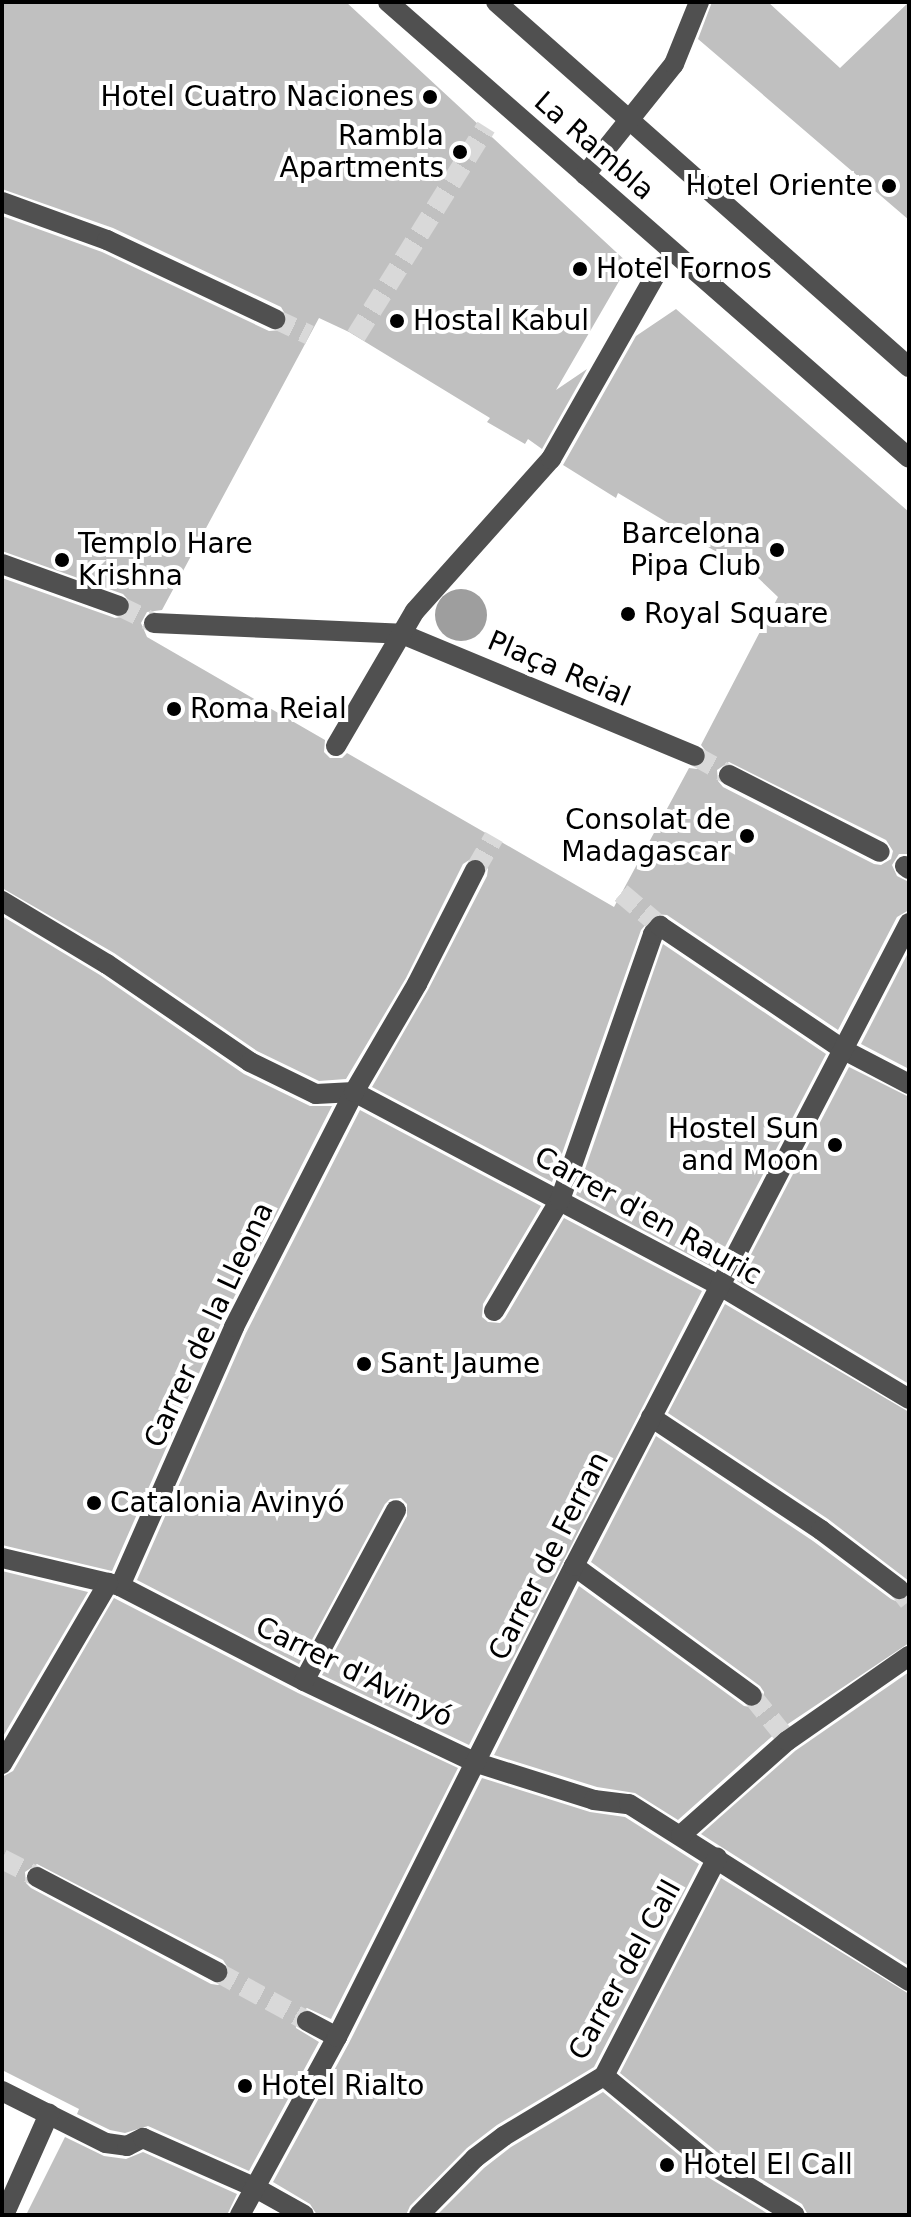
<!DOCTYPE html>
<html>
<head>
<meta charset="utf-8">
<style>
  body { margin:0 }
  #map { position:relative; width:911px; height:2217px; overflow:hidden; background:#fff; font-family:"DejaVu Sans",sans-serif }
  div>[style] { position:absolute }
  .water>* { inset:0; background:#9e9e9e }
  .round { border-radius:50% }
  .building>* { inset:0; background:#c0c0c0 }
  .minor-tunnel>* { height:20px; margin-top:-10px; transform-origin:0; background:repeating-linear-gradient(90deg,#d9d9d9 0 20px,transparent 0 30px) }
  .minor>* { height:20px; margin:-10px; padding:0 10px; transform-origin:10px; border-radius:10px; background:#505050 }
  .dots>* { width:22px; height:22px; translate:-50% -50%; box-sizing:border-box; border:4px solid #fff; border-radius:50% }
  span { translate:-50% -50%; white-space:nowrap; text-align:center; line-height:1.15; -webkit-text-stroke:8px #fff; paint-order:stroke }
  .poi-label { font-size:28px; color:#000 }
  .right { translate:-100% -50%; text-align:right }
  .left { translate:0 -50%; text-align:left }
  .street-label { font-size:28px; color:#000 }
  .frame { position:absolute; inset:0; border:4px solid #000; pointer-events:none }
</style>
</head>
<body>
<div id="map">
  <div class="water">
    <i class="round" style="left:435px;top:589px;width:52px;height:52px"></i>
  </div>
  <div class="building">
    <i style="clip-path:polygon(evenodd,2px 2px,346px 2px,629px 264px,556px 390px,587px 369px,542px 449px,528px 439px,525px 444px,487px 422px,490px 418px,349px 332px,319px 318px,162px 610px,147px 612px,141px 623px,147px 637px,325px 740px,324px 752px,330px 758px,342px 758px,347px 753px,614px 907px,689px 768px,697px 769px,707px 762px,708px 754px,701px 745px,778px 597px,755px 575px,618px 493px,616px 498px,563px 465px,636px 336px,676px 309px,909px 512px,909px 854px,899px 854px,892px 865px,897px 876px,909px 882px,909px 910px,897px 917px,838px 1030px,667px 915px,655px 914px,641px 930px,552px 1182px,372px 1087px,428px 990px,487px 876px,488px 869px,482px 859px,474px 857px,463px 864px,406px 978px,346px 1079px,319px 1081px,257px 1051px,114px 953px,2px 888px,2px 578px,115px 618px,127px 616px,132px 604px,123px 594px,2px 551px,2px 216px,102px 252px,269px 331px,282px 330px,288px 319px,281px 307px,113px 228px,2px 189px,2px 2px,729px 762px,886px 840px,893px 851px,891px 859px,881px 865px,874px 864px,723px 787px,718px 781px,717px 770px,729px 762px)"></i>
    <i style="clip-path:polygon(712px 2px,768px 2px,840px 68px,909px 2px,909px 220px,698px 39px)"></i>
    <i style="clip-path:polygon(2px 916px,100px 975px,244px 1074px,310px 1106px,332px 1106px,222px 1321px,112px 1571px,2px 1545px)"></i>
    <i style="clip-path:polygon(663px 944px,826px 1054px,714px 1268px,576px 1195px)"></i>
    <i style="clip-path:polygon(909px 951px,909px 1069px,861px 1044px)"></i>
    <i style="clip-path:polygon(849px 1067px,909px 1097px,909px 1384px,737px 1281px)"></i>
    <i style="clip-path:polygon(360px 1110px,541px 1206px,483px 1304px,482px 1317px,488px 1322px,500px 1323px,505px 1318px,564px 1218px,702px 1291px,469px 1745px,322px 1675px,407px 1516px,407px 1504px,401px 1498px,390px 1499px,385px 1504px,299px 1664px,137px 1580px,246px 1333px)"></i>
    <i style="clip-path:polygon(725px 1304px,909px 1412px,909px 1581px,828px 1519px,668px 1413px)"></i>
    <i style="clip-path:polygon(656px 1436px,813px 1541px,891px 1599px,898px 1602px,909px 1597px,909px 1643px,779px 1730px,678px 1820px,635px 1793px,597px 1787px,494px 1755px,579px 1586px,744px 1706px,756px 1708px,763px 1703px,764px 1692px,760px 1686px,591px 1562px)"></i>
    <i style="clip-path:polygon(2px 1571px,88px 1592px,2px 1738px)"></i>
    <i style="clip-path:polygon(evenodd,114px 1598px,298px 1693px,458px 1768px,331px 2019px,307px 2008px,295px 2016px,296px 2028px,319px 2042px,249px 2171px,148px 2126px,125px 2133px,110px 2130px,77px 2114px,79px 2109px,2px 2070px,2px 1777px,13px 1771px,114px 1598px,37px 1864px,223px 1960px,230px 1971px,228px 1979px,218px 1985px,211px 1984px,31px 1888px,26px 1883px,25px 1872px,37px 1864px)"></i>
    <i style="clip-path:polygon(909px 1672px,909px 1966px,701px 1834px,795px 1751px)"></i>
    <i style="clip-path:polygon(482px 1778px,590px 1812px,625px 1817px,699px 1864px,594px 2067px,497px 2125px,467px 2148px,410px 2206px,406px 2215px,317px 2215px,310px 2204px,273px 2182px,349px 2043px)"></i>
    <i style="clip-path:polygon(721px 1878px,909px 1994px,909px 2215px,808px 2215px,802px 2204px,717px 2152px,620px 2073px)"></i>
    <i style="clip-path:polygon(603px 2092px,701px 2173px,770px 2215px,437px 2215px,484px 2168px,511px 2147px)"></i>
    <i style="clip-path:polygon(65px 2137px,104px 2156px,126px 2159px,143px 2152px,237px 2194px,227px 2215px,26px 2215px)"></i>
  </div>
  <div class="minor-tunnel">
    <i style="left:275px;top:319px;width:38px;rotate:25deg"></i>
    <i style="left:356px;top:336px;width:246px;rotate:-58.1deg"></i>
    <i style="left:119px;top:606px;width:39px;rotate:26deg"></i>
    <i style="left:695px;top:756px;width:39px;rotate:29deg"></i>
    <i style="left:475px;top:870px;width:38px;rotate:-60deg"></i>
    <i style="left:621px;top:893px;width:51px;rotate:40.2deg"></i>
    <i style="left:899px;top:1589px;width:16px;rotate:52deg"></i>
    <i style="left:752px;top:1696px;width:48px;rotate:51deg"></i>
    <i style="left:2px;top:1859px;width:39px;rotate:27deg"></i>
    <i style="left:217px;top:1972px;width:102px;rotate:28.6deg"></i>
  </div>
  <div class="minor">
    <i style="left:388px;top:2px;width:692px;rotate:41.19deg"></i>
    <i style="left:496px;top:2px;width:551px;rotate:41.47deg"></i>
    <i style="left:585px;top:175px;width:142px;rotate:-51.3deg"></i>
    <i style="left:674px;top:64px;width:67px;rotate:-68deg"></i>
    <i style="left:2px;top:202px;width:112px;rotate:19.9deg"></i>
    <i style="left:107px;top:240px;width:186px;rotate:25.2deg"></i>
    <i style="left:2px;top:564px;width:124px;rotate:19.7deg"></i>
    <i style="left:154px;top:623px;width:248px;rotate:2.5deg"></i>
    <i style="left:402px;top:634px;width:317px;rotate:22.6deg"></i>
    <i style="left:336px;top:746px;width:156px;rotate:-59.7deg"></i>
    <i style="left:415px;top:611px;width:204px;rotate:-48.2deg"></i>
    <i style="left:551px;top:459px;width:221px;rotate:-60.4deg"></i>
    <i style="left:729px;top:775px;width:169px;rotate:27deg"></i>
    <i style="left:905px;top:866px;width:5px;rotate:37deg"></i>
    <i style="left:2px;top:901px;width:122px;rotate:31deg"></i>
    <i style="left:107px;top:964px;width:173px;rotate:34.4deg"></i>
    <i style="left:250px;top:1062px;width:73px;rotate:25.9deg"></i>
    <i style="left:316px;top:1094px;width:38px;rotate:-3deg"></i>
    <i style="left:354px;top:1092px;width:416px;rotate:27.9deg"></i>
    <i style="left:722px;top:1287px;width:218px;rotate:30.9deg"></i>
    <i style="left:494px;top:1311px;width:129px;rotate:-59.3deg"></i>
    <i style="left:560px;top:1200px;width:282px;rotate:-70.7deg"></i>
    <i style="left:653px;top:934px;width:11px;rotate:-49deg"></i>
    <i style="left:660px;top:926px;width:222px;rotate:34deg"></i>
    <i style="left:844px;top:1050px;width:73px;rotate:27.6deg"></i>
    <i style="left:651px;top:1417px;width:204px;rotate:33.6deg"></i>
    <i style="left:821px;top:1530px;width:98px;rotate:37.1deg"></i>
    <i style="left:2px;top:1558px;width:121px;rotate:13.3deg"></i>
    <i style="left:120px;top:1586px;width:207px;rotate:27.3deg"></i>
    <i style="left:304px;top:1681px;width:191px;rotate:25.4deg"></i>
    <i style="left:477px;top:1763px;width:123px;rotate:17.5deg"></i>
    <i style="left:594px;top:1800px;width:35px;rotate:7deg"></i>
    <i style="left:629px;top:1804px;width:331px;rotate:32.3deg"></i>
    <i style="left:574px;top:1566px;width:220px;rotate:36.1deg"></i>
    <i style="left:120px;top:1586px;width:283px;rotate:-66.2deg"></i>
    <i style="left:234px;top:1327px;width:264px;rotate:-62.9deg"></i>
    <i style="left:354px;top:1092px;width:125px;rotate:-59.7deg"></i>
    <i style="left:417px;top:984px;width:128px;rotate:-63deg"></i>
    <i style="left:304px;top:1681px;width:194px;rotate:-61.7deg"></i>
    <i style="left:2px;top:1764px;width:210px;rotate:-59.6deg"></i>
    <i style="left:681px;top:1835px;width:142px;rotate:-41.6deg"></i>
    <i style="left:787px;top:1741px;width:149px;rotate:-34.9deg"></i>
    <i style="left:37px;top:1877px;width:204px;rotate:27.8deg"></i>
    <i style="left:307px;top:2021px;width:34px;rotate:28deg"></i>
    <i style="left:604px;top:2076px;width:136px;rotate:39.6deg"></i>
    <i style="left:709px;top:2163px;width:100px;rotate:31.2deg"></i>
    <i style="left:2px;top:2091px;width:116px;rotate:26.6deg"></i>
    <i style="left:106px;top:2143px;width:21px;rotate:8deg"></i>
    <i style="left:127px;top:2146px;width:18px;rotate:-27deg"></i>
    <i style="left:143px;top:2138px;width:121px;rotate:23.8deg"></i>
    <i style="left:254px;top:2187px;width:57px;rotate:29.2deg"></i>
    <i style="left:4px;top:2215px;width:111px;rotate:-66deg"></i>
    <i style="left:240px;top:2215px;width:203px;rotate:-61.4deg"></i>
    <i style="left:337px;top:2037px;width:527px;rotate:-63.29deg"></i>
    <i style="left:574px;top:1566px;width:725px;rotate:-62.48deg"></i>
    <i style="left:419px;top:2215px;width:80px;rotate:-45.5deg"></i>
    <i style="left:475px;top:2158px;width:36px;rotate:-37deg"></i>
    <i style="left:504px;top:2136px;width:117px;rotate:-31deg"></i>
    <i style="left:604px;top:2076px;width:246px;rotate:-62.6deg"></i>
  </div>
  <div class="dots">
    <i style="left:430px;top:97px;background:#000"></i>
    <i style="left:460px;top:152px;background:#000"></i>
    <i style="left:889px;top:186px;background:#000"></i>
    <i style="left:580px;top:269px;background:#000"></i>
    <i style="left:397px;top:321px;background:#000"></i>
    <i style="left:777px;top:550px;background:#000"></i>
    <i style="left:62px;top:560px;background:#000"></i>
    <i style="left:628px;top:614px;background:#000"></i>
    <i style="left:174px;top:709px;background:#000"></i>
    <i style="left:747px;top:836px;background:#000"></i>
    <i style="left:835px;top:1145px;background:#000"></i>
    <i style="left:364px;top:1364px;background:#000"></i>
    <i style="left:94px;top:1503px;background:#000"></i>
    <i style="left:245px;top:2086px;background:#000"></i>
    <i style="left:667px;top:2165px;background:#000"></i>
  </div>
  <div class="poi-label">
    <span class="right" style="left:414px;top:97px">Hotel Cuatro Naciones</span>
    <span class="right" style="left:444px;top:152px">Rambla<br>Apartments</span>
    <span class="right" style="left:873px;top:186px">Hotel Oriente</span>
    <span class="left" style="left:596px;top:269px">Hotel Fornos</span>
    <span class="left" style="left:413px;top:321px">Hostal Kabul</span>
    <span class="right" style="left:761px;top:550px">Barcelona<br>Pipa Club</span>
    <span class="left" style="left:78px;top:560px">Templo Hare<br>Krishna</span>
    <span class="left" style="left:644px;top:614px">Royal Square</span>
    <span class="left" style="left:190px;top:709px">Roma Reial</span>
    <span class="right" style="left:731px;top:836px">Consolat de<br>Madagascar</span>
    <span class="right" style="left:819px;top:1145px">Hostel Sun<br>and Moon</span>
    <span class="left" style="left:380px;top:1364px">Sant Jaume</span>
    <span class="left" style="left:110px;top:1503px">Catalonia Avinyó</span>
    <span class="left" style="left:261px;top:2086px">Hotel Rialto</span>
    <span class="left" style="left:683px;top:2165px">Hotel El Call</span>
  </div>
  <div class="street-label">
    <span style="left:594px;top:146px;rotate:41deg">La Rambla</span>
    <span style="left:559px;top:669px;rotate:23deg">Plaça Reial</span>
    <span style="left:648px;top:1216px;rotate:29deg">Carrer d'en Rauric</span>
    <span style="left:209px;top:1325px;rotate:-65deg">Carrer de la Lleona</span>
    <span style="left:549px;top:1556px;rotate:-63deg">Carrer de Ferran</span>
    <span style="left:354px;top:1672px;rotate:26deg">Carrer d'Avinyó</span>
    <span style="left:625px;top:1970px;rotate:-61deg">Carrer del Call</span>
  </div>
  <div class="frame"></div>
</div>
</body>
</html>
